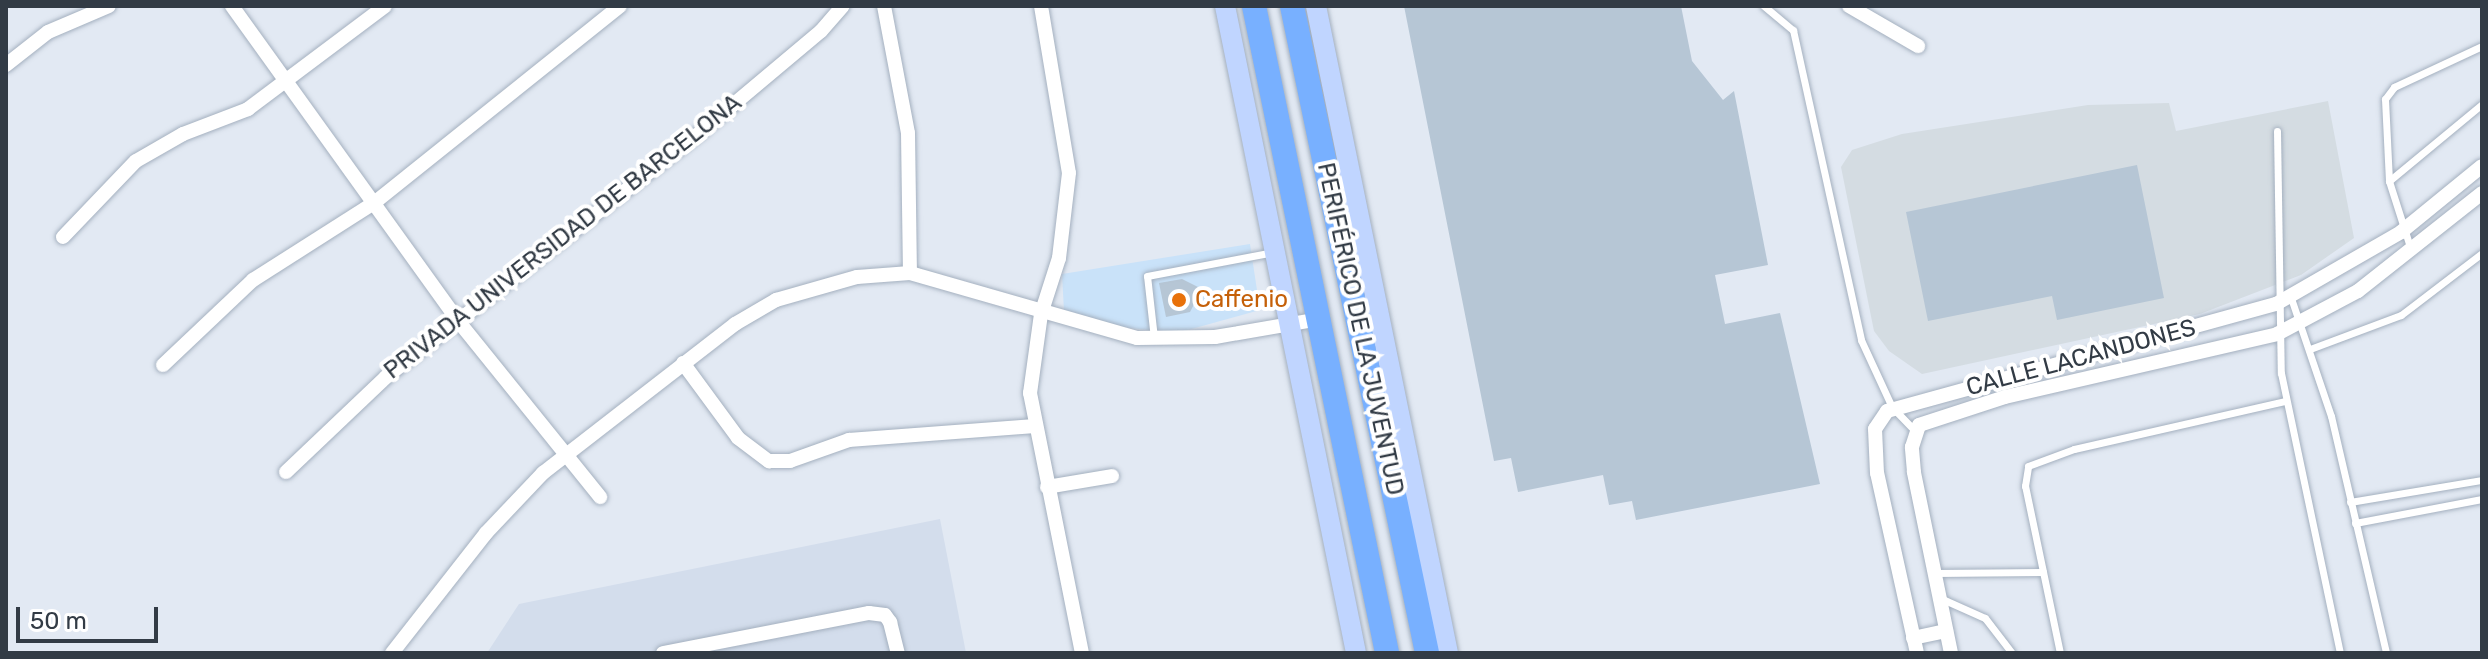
<!DOCTYPE html>
<html>
<head>
<meta charset="utf-8">
<style>
  body { margin:0 }
  #map { position:relative; width:2488px; height:659px; overflow:hidden; background:#e2e9f3; font-family:Rubik,sans-serif }
  div>[style] { position:absolute }
  .residential>* { inset:0; background:#d3ddec }
  .commercial>* { inset:0; background:#c9e2f9 }
  .industrial>* { inset:0; background:#d4dce2 }
  .building>* { inset:0; background:#b6c6d5 }
  .roads { filter:drop-shadow(0 0 2px #a4b0bf) drop-shadow(0 0 2px #a4b0bf) }
  .service>* { height:7px; margin:-3.5px; padding:0 3.5px; transform-origin:3.5px; border-radius:3.5px; background:#fff }
  .minor>* { height:14px; margin:-7px; padding:0 7px; transform-origin:7px; border-radius:7px; background:#fff }
  .secondary>* { height:20px; margin:-10px; padding:0 10px; transform-origin:10px; border-radius:10px; background:#c0d5ff }
  .trunk>* { height:24px; margin:-12px; padding:0 12px; transform-origin:12px; border-radius:12px; background:#78b0ff }
  .dots>* { width:22px; height:22px; translate:-50% -50%; box-sizing:border-box; border:4px solid #fff; border-radius:50% }
  span { translate:-50% -50%; white-space:nowrap; text-align:center; line-height:1.15; -webkit-text-stroke:8px #fff; paint-order:stroke }
  .street-label { font-size:24px; color:#323b45 }
  .food-label { font-size:24px; color:#c56008 }
  .left { translate:0 -50%; text-align:left }
  .frame { position:absolute; inset:0; border:8px solid #323b45; pointer-events:none }
  .scale { position:absolute; left:16px; top:607px; width:142px; height:36px; box-sizing:border-box; border:4px solid #323b45; border-top:0; padding-left:10px; font-size:24px; line-height:28px; white-space:nowrap; color:#323b45; -webkit-text-stroke:6px #fff; paint-order:stroke }
</style>
</head>
<body>
<div id="map">
  <div class="residential">
    <i style="clip-path:polygon(940px 519px,966px 653px,487px 653px,519px 604px)"></i>
  </div>
  <div class="commercial">
    <i style="clip-path:polygon(1250px 244px,1260px 310px,1177px 333px,1120px 327px,1064px 311px,1062px 274px)"></i>
  </div>
  <div class="industrial">
    <i style="clip-path:polygon(2328px 101px,2354px 238px,2301px 275px,2200px 314px,1922px 374px,1889px 351px,1874px 331px,1841px 167px,1852px 150px,1902px 134px,2088px 105px,2169px 103px,2176px 131px)"></i>
  </div>
  <div class="building">
    <i style="clip-path:polygon(1404px 6px,1681px 6px,1692px 61px,1723px 100px,1734px 91px,1768px 265px,1715px 275px,1725px 324px,1780px 313px,1820px 484px,1636px 520px,1632px 501px,1609px 505px,1603px 475px,1518px 492px,1511px 458px,1494px 461px)"></i>
    <i style="clip-path:polygon(2137px 165px,2164px 298px,2057px 320px,2052px 296px,1928px 321px,1906px 212px)"></i>
    <i style="clip-path:polygon(1182px 279px,1202px 289px,1190px 312px,1166px 317px,1159px 283px)"></i>
  </div>
  <div class="roads">
    <div class="service">
      <i style="left:1764px;top:6px;width:38px;rotate:40deg"></i>
      <i style="left:1793px;top:30px;width:317px;rotate:77.6deg"></i>
      <i style="left:1861px;top:340px;width:74px;rotate:65.2deg"></i>
      <i style="left:1892px;top:407px;width:33px;rotate:46deg"></i>
      <i style="left:2277px;top:131px;width:242px;rotate:89.1deg"></i>
      <i style="left:2281px;top:373px;width:286px;rotate:78.1deg"></i>
      <i style="left:2389px;top:181px;width:121px;rotate:-39.6deg"></i>
      <i style="left:2411px;top:250px;width:72px;rotate:-107.7deg"></i>
      <i style="left:2389px;top:181px;width:82px;rotate:-92.8deg"></i>
      <i style="left:2385px;top:99px;width:15px;rotate:-53deg"></i>
      <i style="left:2394px;top:87px;width:97px;rotate:-25deg"></i>
      <i style="left:2291px;top:298px;width:125px;rotate:71.3deg"></i>
      <i style="left:2331px;top:416px;width:243px;rotate:76.9deg"></i>
      <i style="left:1154px;top:338px;width:62px;rotate:-96.4deg"></i>
      <i style="left:1147px;top:276px;width:129px;rotate:-10.7deg"></i>
      <i style="left:2310px;top:349px;width:97px;rotate:-20.5deg"></i>
      <i style="left:2401px;top:315px;width:102px;rotate:-37.4deg"></i>
      <i style="left:2350px;top:502px;width:134px;rotate:-9.5deg"></i>
      <i style="left:2355px;top:523px;width:129px;rotate:-10.7deg"></i>
      <i style="left:1935px;top:573px;width:108px;rotate:-0.5deg"></i>
      <i style="left:1940px;top:598px;width:49px;rotate:24deg"></i>
      <i style="left:1985px;top:618px;width:44px;rotate:52.4deg"></i>
      <i style="left:2060px;top:653px;width:171px;rotate:-101.8deg"></i>
      <i style="left:2025px;top:486px;width:20px;rotate:-81deg"></i>
      <i style="left:2028px;top:466px;width:49px;rotate:-20.3deg"></i>
      <i style="left:2074px;top:449px;width:217px;rotate:-12.8deg"></i>
    </div>
    <div class="minor">
      <i style="left:232px;top:6px;width:389px;rotate:54.3deg"></i>
      <i style="left:459px;top:322px;width:225px;rotate:51.1deg"></i>
      <i style="left:884px;top:6px;width:129px;rotate:79.3deg"></i>
      <i style="left:908px;top:133px;width:140px;rotate:89.2deg"></i>
      <i style="left:1041px;top:6px;width:169px;rotate:80.5deg"></i>
      <i style="left:1069px;top:173px;width:86px;rotate:96.7deg"></i>
      <i style="left:1059px;top:258px;width:59px;rotate:107.8deg"></i>
      <i style="left:1041px;top:314px;width:80px;rotate:97.9deg"></i>
      <i style="left:1030px;top:393px;width:265px;rotate:78.7deg"></i>
      <i style="left:1849px;top:6px;width:80px;rotate:30.1deg"></i>
      <i style="left:6px;top:65px;width:53px;rotate:-38.2deg"></i>
      <i style="left:48px;top:32px;width:66px;rotate:-23.1deg"></i>
      <i style="left:63px;top:237px;width:105px;rotate:-46.2deg"></i>
      <i style="left:136px;top:161px;width:54px;rotate:-29.9deg"></i>
      <i style="left:183px;top:134px;width:70px;rotate:-21deg"></i>
      <i style="left:248px;top:109px;width:171px;rotate:-36.9deg"></i>
      <i style="left:683px;top:363px;width:93px;rotate:53.7deg"></i>
      <i style="left:738px;top:438px;width:39px;rotate:37deg"></i>
      <i style="left:769px;top:461px;width:21px"></i>
      <i style="left:790px;top:461px;width:63px;rotate:-19.6deg"></i>
      <i style="left:849px;top:440px;width:186px;rotate:-4.3deg"></i>
      <i style="left:163px;top:365px;width:124px;rotate:-43.4deg"></i>
      <i style="left:253px;top:280px;width:143px;rotate:-32.5deg"></i>
      <i style="left:374px;top:203px;width:315px;rotate:-38.7deg"></i>
      <i style="left:286px;top:472px;width:138px;rotate:-43.5deg"></i>
      <i style="left:386px;top:377px;width:402px;rotate:-37.9deg"></i>
      <i style="left:703px;top:130px;width:154px;rotate:-40deg"></i>
      <i style="left:821px;top:31px;width:33px;rotate:-49deg"></i>
      <i style="left:1047px;top:487px;width:66px;rotate:-9.6deg"></i>
      <i style="left:1913px;top:638px;width:34px;rotate:-12deg"></i>
      <i style="left:392px;top:653px;width:152px;rotate:-51.9deg"></i>
      <i style="left:486px;top:533px;width:83px;rotate:-46.5deg"></i>
      <i style="left:543px;top:473px;width:243px;rotate:-37.8deg"></i>
      <i style="left:735px;top:324px;width:48px;rotate:-30.3deg"></i>
      <i style="left:776px;top:300px;width:84px;rotate:-15.9deg"></i>
      <i style="left:857px;top:277px;width:53px;rotate:-4.3deg"></i>
      <i style="left:910px;top:273px;width:236px;rotate:16deg"></i>
      <i style="left:1137px;top:338px;width:78px;rotate:-0.7deg"></i>
      <i style="left:1215px;top:337px;width:107px;rotate:-9.7deg"></i>
      <i style="left:663px;top:653px;width:210px;rotate:-11deg"></i>
      <i style="left:869px;top:613px;width:16px;rotate:7deg"></i>
      <i style="left:885px;top:615px;width:9px;rotate:54deg"></i>
      <i style="left:890px;top:622px;width:32px;rotate:76deg"></i>
      <i style="left:1917px;top:653px;width:184px;rotate:-102.5deg"></i>
      <i style="left:1877px;top:473px;width:44px;rotate:-92.6deg"></i>
      <i style="left:1875px;top:429px;width:22px;rotate:-56deg"></i>
      <i style="left:1887px;top:411px;width:403px;rotate:-15.4deg"></i>
      <i style="left:2276px;top:304px;width:144px;rotate:-29.9deg"></i>
      <i style="left:2401px;top:232px;width:104px;rotate:-39.2deg"></i>
      <i style="left:1951px;top:653px;width:185px;rotate:-101.6deg"></i>
      <i style="left:1914px;top:472px;width:25px;rotate:-95deg"></i>
      <i style="left:1912px;top:447px;width:23px;rotate:-72deg"></i>
      <i style="left:1919px;top:425px;width:90px;rotate:-18deg"></i>
      <i style="left:2005px;top:397px;width:279px;rotate:-13deg"></i>
      <i style="left:2277px;top:334px;width:92px;rotate:-28deg"></i>
      <i style="left:2358px;top:291px;width:158px;rotate:-38.3deg"></i>
    </div>
    <div class="secondary">
      <i style="left:1225px;top:6px;width:660px;rotate:78.55deg"></i>
      <i style="left:1316px;top:6px;width:660px;rotate:78.47deg"></i>
    </div>
    <div class="trunk">
      <i style="left:1254px;top:6px;width:661px;rotate:78.38deg"></i>
      <i style="left:1292px;top:6px;width:661px;rotate:78.21deg"></i>
    </div>
  </div>
  <div class="dots">
    <i style="left:1179px;top:300px;background:#e8710a"></i>
  </div>
  <div class="street-label">
    <span style="left:563px;top:237px;rotate:-38deg">PRIVADA UNIVERSIDAD DE BARCELONA</span>
    <span style="left:1360px;top:329px;rotate:78deg">PERIFÉRICO DE LA JUVENTUD</span>
    <span style="left:2081px;top:358px;rotate:-15deg">CALLE LACANDONES</span>
  </div>
  <div class="food-label">
    <span class="left" style="left:1195px;top:300px">Caffenio</span>
  </div>
  <div class="frame"></div>
  <div class="scale">50 m</div>
</div>
</body>
</html>
